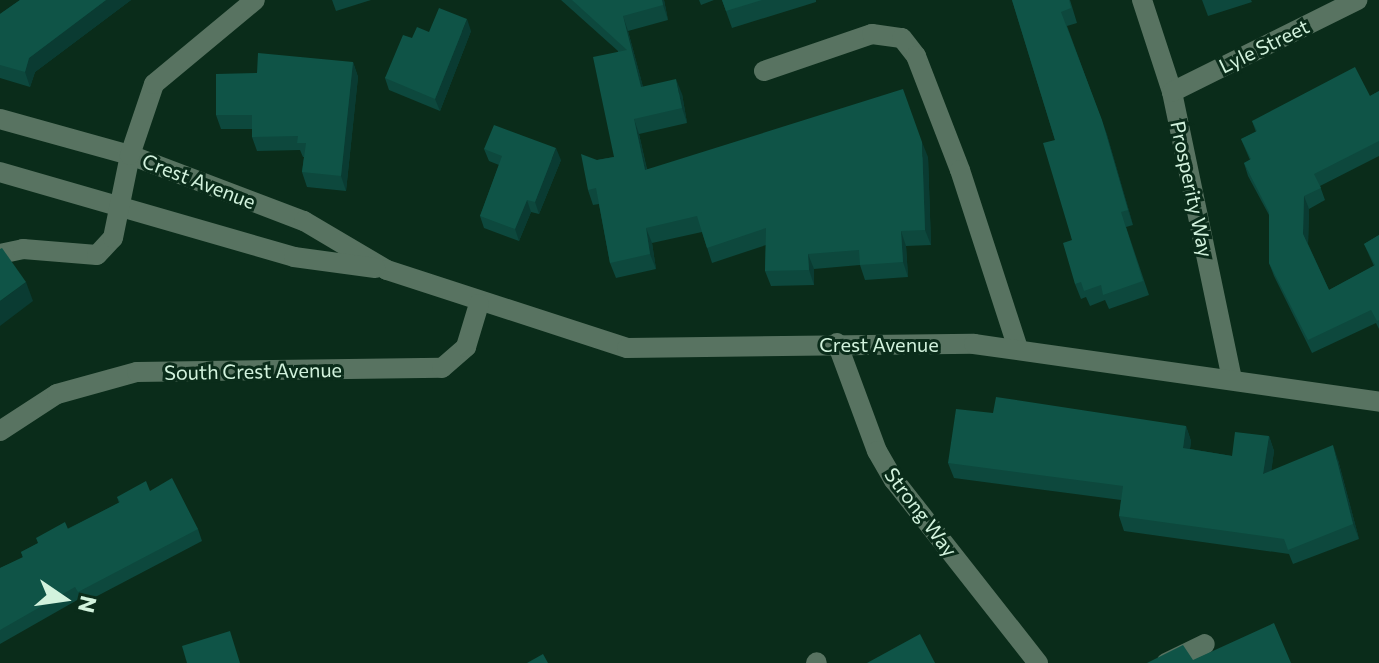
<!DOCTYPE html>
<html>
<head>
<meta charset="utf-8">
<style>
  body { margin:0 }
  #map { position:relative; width:1379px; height:663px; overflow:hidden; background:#0a2c1a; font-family:Commissioner,sans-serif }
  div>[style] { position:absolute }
  .minor>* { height:20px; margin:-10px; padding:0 10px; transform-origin:10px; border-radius:10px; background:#587361 }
  .wall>* { inset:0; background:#0d483d }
  .shaded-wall>* { inset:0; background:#0a3b32 }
  .building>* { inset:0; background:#0f5447 }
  span { translate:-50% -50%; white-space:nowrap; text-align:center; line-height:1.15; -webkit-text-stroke:6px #0a2c1a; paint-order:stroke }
  .street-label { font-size:20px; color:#d2f2dd }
  .north { position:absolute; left:24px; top:559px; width:80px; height:80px; -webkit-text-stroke:6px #0a2c1a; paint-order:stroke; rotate:103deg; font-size:22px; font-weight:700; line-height:32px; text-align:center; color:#d2f2dd }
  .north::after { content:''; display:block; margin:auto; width:28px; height:36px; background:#d2f2dd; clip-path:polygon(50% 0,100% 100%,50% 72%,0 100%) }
</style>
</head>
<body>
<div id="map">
  <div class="minor">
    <i style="left:1142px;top:0;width:97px;rotate:71.9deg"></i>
    <i style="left:1172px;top:92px;width:294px;rotate:78.2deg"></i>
    <i style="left:764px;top:71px;width:114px;rotate:-18.9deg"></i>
    <i style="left:872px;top:34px;width:30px;rotate:8deg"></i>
    <i style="left:902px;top:38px;width:23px;rotate:52deg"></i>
    <i style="left:916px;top:56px;width:122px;rotate:68.9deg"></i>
    <i style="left:960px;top:170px;width:188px;rotate:72deg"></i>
    <i style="left:1172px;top:92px;width:207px;rotate:-26.4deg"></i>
    <i style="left:0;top:119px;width:135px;rotate:15.5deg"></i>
    <i style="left:130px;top:155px;width:186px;rotate:20.8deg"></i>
    <i style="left:304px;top:221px;width:96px;rotate:30.6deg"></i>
    <i style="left:387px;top:270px;width:252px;rotate:18deg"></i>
    <i style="left:627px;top:348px;width:347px;rotate:-0.7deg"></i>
    <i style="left:974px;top:344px;width:409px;rotate:8.1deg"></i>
    <i style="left:0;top:172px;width:306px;rotate:16.1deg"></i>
    <i style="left:294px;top:257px;width:82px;rotate:7.7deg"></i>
    <i style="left:0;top:254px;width:24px;rotate:-12deg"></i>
    <i style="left:23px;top:249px;width:74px;rotate:4.6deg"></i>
    <i style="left:97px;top:255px;width:23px;rotate:-47deg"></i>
    <i style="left:113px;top:238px;width:85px;rotate:-78.4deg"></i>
    <i style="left:130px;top:155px;width:75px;rotate:-71.3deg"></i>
    <i style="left:154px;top:84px;width:131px;rotate:-39.7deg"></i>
    <i style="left:837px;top:343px;width:115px;rotate:69.7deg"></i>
    <i style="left:877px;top:451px;width:34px;rotate:60deg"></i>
    <i style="left:894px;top:480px;width:233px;rotate:51.8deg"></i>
    <i style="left:0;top:431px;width:68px;rotate:-33deg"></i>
    <i style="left:57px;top:394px;width:83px;rotate:-15.4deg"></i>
    <i style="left:137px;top:372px;width:305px;rotate:-0.8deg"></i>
    <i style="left:442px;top:368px;width:32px;rotate:-41deg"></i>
    <i style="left:466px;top:347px;width:45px;rotate:-73.2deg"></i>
    <i style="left:816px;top:663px;width:1px;rotate:-45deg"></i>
    <i style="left:1166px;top:663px;width:43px;rotate:-26deg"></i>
  </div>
  <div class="wall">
    <i style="clip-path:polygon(20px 0,131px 0,35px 72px,30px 87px,0 78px,0 14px)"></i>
    <i style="clip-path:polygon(332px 0,371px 0,336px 11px)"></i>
    <i style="clip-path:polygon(561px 0,664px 0,668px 20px,628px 31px,643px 87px,682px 94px,687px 123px,639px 134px,647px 169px,928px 157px,931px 245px,906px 246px,908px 277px,865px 280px,860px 265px,814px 269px,814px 285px,771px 286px,765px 271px,766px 245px,712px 263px,702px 232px,652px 243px,656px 269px,616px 278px,610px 263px,599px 204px,593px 205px,588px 190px,597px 160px,614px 157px,618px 51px)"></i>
    <i style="clip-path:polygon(699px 0,714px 0,701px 5px)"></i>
    <i style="clip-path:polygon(722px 0,816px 0,816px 2px,732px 28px)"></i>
    <i style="clip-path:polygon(1012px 0,1070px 0,1077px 23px,1067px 26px,1107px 135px,1133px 225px,1126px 227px,1149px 295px,1109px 309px,1105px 300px,1090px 306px,1086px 297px,1081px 299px,1075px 284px,1072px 240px,1055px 140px)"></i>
    <i style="clip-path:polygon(1202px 0,1251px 0,1252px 2px,1208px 16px)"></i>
    <i style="clip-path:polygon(471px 31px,440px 111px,389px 90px,385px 78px,412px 38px)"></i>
    <i style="clip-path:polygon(353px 62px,358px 77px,346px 191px,307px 187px,302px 172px,304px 157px,303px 157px,300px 150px,257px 151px,252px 137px,252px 129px,221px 129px,216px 115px,257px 73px)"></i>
    <i style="clip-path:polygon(1379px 91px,1379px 156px,1320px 186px,1325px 200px,1309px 209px,1308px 244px,1329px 290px,1374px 266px,1364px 244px,1379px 235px,1379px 329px,1376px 323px,1312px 353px,1274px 276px,1269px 263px,1269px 215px,1248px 176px,1244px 163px,1250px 160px,1241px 139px,1256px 132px,1252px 121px,1370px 96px)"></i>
    <i style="clip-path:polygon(484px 149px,561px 160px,539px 214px,531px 212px,519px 241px,484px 228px,480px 216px,499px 165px,489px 161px)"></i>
    <i style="clip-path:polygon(993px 413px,1186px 426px,1191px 441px,1190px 449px,1232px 456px,1269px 436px,1274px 451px,1271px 471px,1338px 460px,1359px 539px,1293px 564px,1289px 554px,1124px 531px,1119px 516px,1121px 500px,954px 478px,948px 463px)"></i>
    <i style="clip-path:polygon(150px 491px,198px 529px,202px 541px,82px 604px,79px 599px,0 644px,0 568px,23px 558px,21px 552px,119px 503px,117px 497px)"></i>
  </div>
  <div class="shaded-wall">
    <i style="clip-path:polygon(106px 0,131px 0,35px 72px,30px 87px,25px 72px,29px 58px)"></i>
    <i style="clip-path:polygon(662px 0,664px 0,668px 20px,663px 5px)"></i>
    <i style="clip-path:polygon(623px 16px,628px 31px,647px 102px,641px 87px)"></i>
    <i style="clip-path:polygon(467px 19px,471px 31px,440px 111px,435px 99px)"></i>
    <i style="clip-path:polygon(353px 62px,358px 77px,346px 191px,341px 176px)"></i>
    <i style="clip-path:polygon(676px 79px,682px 94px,687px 123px,682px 108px)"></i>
    <i style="clip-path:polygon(634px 119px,639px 134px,650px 185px,645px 170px)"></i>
    <i style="clip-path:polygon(1102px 120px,1107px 135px,1133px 225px,1128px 210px)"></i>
    <i style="clip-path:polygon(922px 142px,928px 157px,931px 245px,925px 230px)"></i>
    <i style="clip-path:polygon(556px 148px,561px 160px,539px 214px,535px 202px)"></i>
    <i style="clip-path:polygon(1304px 196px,1309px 209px,1308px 246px,1303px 234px)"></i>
    <i style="clip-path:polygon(527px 200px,531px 212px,519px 241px,515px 229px)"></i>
    <i style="clip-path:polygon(646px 228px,652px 243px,656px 269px,650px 254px)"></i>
    <i style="clip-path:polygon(901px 231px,906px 246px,908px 277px,903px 262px)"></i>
    <i style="clip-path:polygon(808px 254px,814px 269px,814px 285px,809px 270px)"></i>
    <i style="clip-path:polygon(26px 282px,33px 301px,0 326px,0 301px)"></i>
    <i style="clip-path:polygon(1186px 426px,1191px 441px,1188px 463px,1183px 448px)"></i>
    <i style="clip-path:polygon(1269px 436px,1274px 451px,1269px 489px,1263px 474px)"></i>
    <i style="clip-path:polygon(1333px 445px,1338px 460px,1359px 539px,1353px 524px)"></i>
  </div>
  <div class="building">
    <i style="clip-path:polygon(20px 0,106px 0,29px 58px,25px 72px,0 65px,0 14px)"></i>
    <i style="clip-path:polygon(572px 0,662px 0,663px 5px,623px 16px,641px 87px,676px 79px,682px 108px,634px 119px,645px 170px,903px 89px,922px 142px,925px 230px,901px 231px,903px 262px,860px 265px,859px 250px,808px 254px,809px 270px,765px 271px,766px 228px,707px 248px,697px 216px,646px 228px,650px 254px,610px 263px,596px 188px,588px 190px,581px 154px,597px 160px,614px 157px,593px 57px,627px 50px)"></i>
    <i style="clip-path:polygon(722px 0,762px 0,726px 11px)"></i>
    <i style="clip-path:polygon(1012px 0,1069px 0,1071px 8px,1061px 12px,1102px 120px,1128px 210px,1121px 212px,1143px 281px,1103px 295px,1101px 285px,1084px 291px,1081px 282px,1075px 284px,1063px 243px,1072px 240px,1043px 143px,1055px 140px)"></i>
    <i style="clip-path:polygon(439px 8px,467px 19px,435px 99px,385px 78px,403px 35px,412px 38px,417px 27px,429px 32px)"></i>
    <i style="clip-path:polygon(258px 53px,353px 62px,341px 176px,302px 172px,306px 143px,297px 143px,298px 136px,252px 137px,252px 115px,216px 115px,216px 74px,257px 73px)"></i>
    <i style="clip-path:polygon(1355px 67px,1370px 96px,1379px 91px,1379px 141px,1314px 174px,1321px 188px,1304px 196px,1303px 234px,1329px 290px,1375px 265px,1364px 244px,1379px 235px,1379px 320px,1377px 321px,1371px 310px,1308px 340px,1269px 263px,1269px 212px,1244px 163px,1251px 159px,1241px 139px,1257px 131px,1252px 121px)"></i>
    <i style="clip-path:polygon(494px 125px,556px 148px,535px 202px,527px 200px,515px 229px,480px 216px,502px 156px,484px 149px)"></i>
    <i style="clip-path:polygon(2px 248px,26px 282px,0 301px,0 249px)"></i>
    <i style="clip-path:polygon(996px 397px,1186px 426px,1183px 448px,1232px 456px,1235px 432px,1269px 436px,1263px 474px,1333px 445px,1353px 524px,1288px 550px,1284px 539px,1119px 516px,1123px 486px,948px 463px,956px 409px,993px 413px)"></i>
    <i style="clip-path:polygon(172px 478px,198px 529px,78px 592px,75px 587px,0 630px,0 568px,23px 557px,21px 552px,38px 543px,36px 538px,65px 522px,68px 529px,120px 502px,117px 497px,146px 481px,150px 491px)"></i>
    <i style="clip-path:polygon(1274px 623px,1291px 663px,1147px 663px,1183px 645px,1193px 660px)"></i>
    <i style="clip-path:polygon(230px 631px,240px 663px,187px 663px,182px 646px)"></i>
    <i style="clip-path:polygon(920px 634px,935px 663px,867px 663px)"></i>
    <i style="clip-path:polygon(543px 654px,548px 663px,527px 663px)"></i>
  </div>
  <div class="street-label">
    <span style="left:1264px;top:46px;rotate:-26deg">Lyle Street</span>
    <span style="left:199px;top:181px;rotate:21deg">Crest Avenue</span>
    <span style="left:1192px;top:189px;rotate:78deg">Prosperity Way</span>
    <span style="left:879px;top:344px">Crest Avenue</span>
    <span style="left:253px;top:371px;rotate:-1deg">South Crest Avenue</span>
    <span style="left:921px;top:512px;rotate:53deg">Strong Way</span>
  </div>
  <div class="north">N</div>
</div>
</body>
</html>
